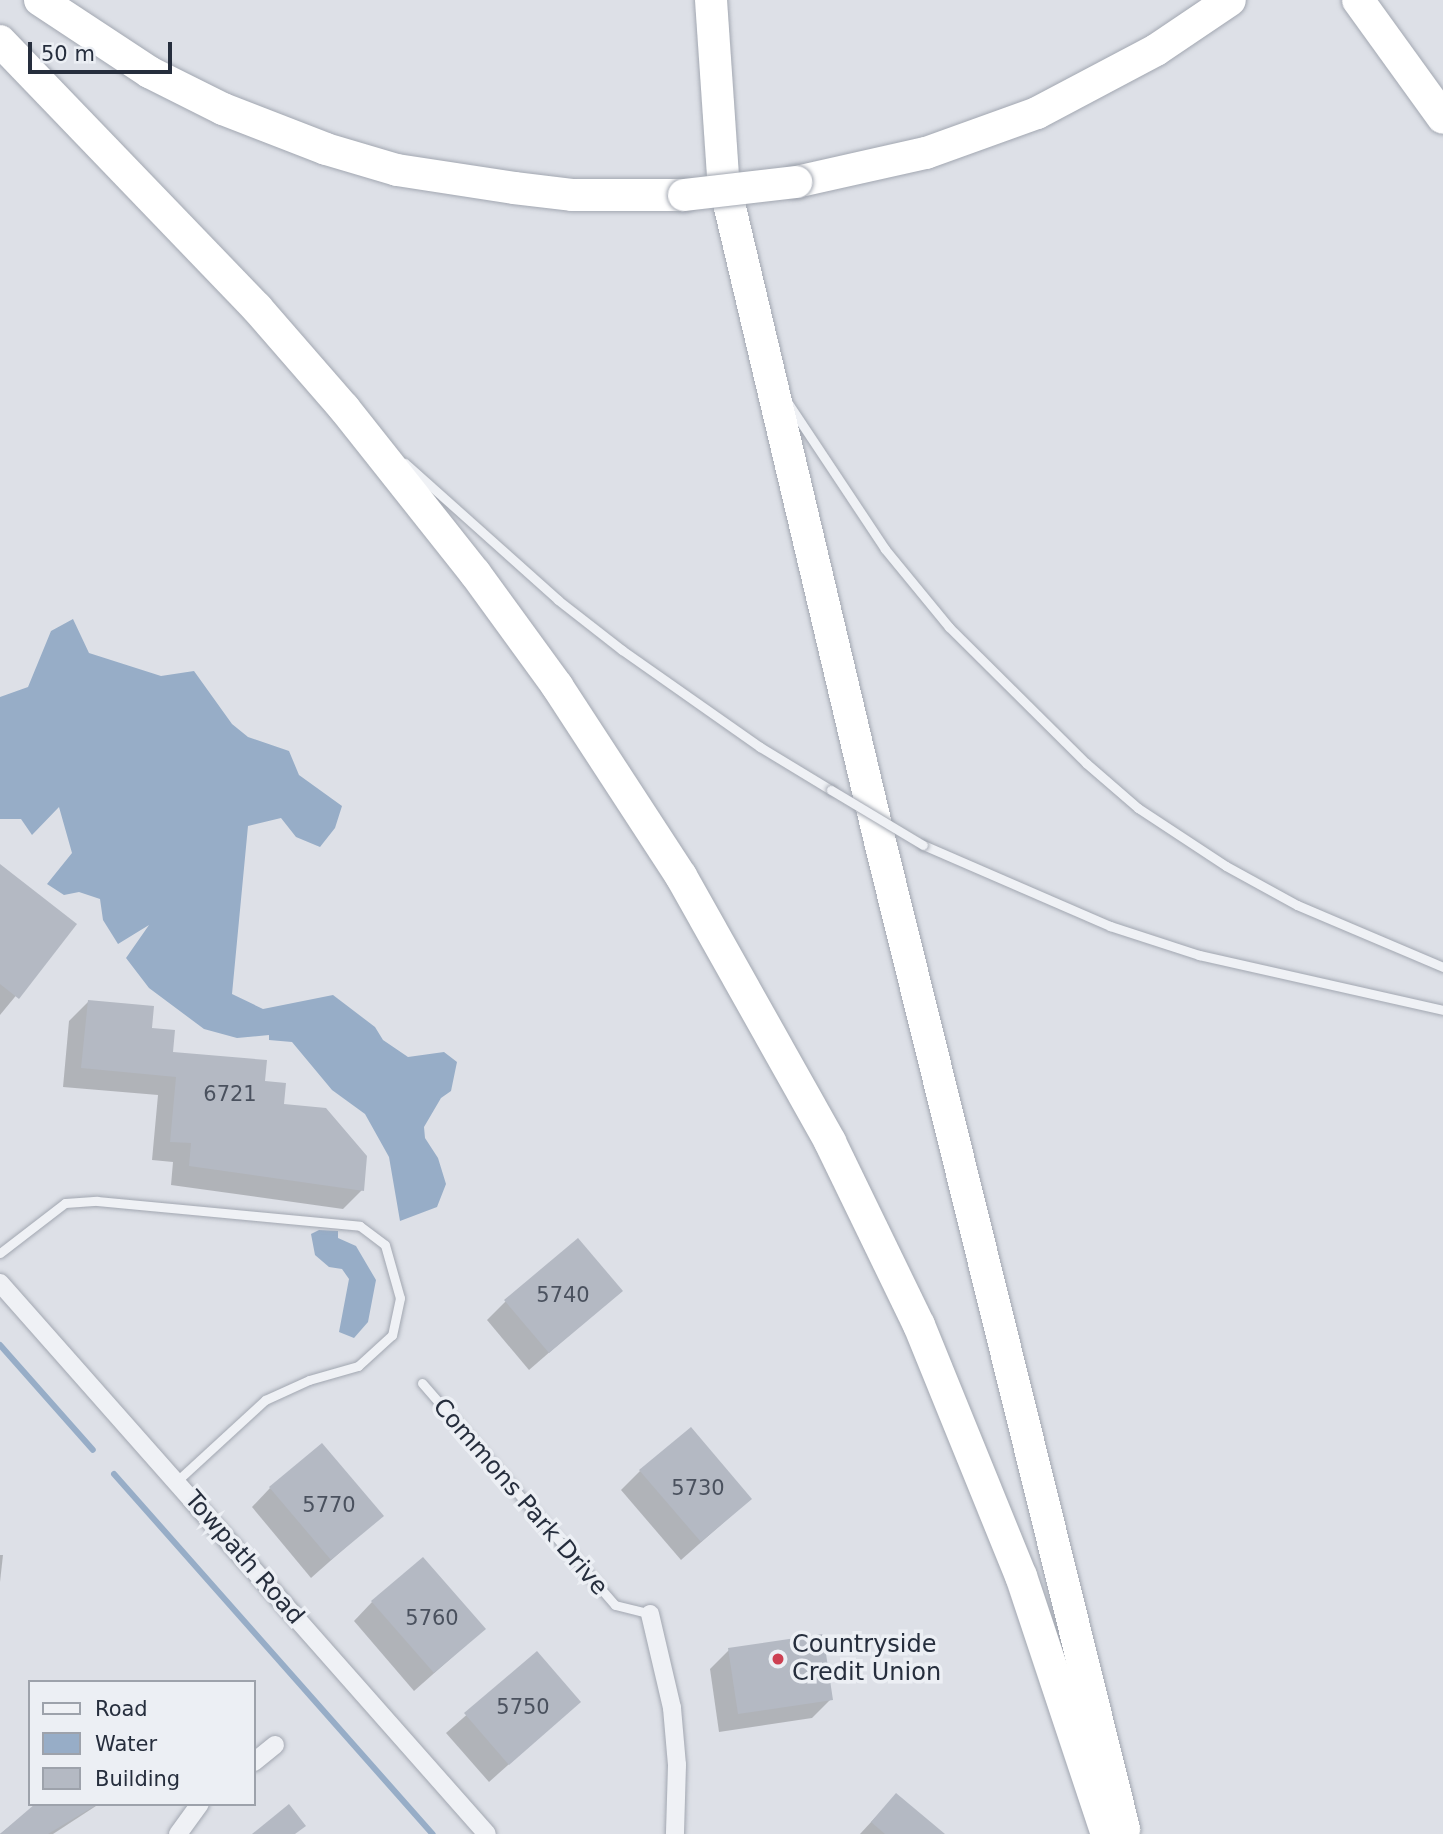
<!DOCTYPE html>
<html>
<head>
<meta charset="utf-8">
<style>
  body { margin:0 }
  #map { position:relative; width:1443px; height:1834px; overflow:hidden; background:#dde0e7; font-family:"DejaVu Sans",sans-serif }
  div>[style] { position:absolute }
  .water>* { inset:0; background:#97adc7 }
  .shadow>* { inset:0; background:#0003 }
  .stream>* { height:6px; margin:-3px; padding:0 3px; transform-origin:3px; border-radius:3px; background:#97adc7 }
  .building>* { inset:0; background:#b4b9c3 }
  .roads { filter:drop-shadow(0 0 2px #a2a7b1) drop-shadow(0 0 2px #a2a7b1) }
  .lane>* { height:9px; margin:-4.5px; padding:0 4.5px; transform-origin:4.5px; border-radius:4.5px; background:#eff1f5 }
  .street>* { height:18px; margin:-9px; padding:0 9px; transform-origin:9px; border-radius:9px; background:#eff1f5 }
  .highway>* { height:32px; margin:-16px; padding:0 16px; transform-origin:16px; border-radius:16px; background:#fff }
  .bridges { filter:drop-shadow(0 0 2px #a2a7b1) drop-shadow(0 0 2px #a2a7b1) }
  .lane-bridge>* { height:9px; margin:-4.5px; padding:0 4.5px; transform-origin:4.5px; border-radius:4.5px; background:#eff1f5 }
  .highway-bridge>* { height:32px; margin:-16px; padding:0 16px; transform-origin:16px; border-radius:16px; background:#fff }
  .dots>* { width:19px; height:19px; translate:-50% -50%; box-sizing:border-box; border:4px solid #eceff4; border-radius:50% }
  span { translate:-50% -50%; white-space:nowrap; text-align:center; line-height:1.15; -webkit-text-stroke:7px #eceff4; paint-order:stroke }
  .number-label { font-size:21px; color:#4a515e }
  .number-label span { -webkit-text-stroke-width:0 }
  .street-label { font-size:24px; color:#262e3d }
  .poi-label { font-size:24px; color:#262e3d }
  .left { translate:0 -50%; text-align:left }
  .legend { position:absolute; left:28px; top:1680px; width:228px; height:126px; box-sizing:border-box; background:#eceff4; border:2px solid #9da2ab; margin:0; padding:9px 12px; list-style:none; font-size:21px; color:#262e3d }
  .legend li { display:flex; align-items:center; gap:14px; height:35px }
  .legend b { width:35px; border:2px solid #9da2ab }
  .scale { position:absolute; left:28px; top:42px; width:144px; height:32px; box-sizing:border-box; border:4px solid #262e3d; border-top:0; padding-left:9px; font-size:21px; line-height:24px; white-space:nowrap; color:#262e3d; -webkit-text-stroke:5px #eceff4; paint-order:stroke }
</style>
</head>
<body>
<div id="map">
  <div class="water">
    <i style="clip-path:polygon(73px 619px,89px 653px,161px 676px,194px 671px,232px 724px,248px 737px,289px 751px,299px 775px,342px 806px,335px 828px,320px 847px,296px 837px,281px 818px,248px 826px,232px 994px,263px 1009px,333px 995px,375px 1027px,383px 1040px,408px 1057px,444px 1052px,457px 1062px,451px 1091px,441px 1098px,424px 1127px,425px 1138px,438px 1158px,446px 1184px,437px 1207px,400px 1221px,389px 1157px,365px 1114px,332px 1090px,292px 1042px,269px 1040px,269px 1035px,237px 1038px,204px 1029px,149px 988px,126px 958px,149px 925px,118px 944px,103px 920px,100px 899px,79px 892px,64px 895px,47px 884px,72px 853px,59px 807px,32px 835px,21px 819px,0 819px,0 697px,28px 687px,51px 631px)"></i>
    <i style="clip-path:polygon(319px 1230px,338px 1231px,338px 1238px,356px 1246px,376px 1280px,368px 1322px,354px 1338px,339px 1332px,349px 1279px,342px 1269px,329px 1267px,315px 1255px,311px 1234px)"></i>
  </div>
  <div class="shadow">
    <i style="clip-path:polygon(0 866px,75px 924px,0 1015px)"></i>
    <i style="clip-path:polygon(88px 1002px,150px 1029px,171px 1053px,263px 1082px,362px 1190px,343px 1209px,171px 1185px,173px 1162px,152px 1160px,158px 1095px,63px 1087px,69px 1021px)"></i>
    <i style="clip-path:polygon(620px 1291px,529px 1370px,487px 1320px,506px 1301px)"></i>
    <i style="clip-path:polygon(640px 1471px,750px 1499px,681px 1560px,621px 1490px)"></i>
    <i style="clip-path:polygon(270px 1488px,381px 1516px,311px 1578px,252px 1507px)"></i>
    <i style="clip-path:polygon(0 1555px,3px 1555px,0 1582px)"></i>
    <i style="clip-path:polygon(372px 1602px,484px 1629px,414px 1691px,354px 1621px)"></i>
    <i style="clip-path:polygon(729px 1650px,831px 1699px,812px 1718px,719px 1732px,710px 1669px)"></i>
    <i style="clip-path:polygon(537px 1653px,579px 1702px,489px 1782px,446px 1733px)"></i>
    <i style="clip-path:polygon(896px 1795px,942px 1834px,860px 1834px)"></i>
    <i style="clip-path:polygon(38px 1804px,99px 1804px,53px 1834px,0 1834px)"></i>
  </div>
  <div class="stream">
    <i style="left:0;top:1345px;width:140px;rotate:48.5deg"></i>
    <i style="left:114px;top:1474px;width:481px;rotate:48.5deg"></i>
  </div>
  <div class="building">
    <i style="clip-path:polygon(0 864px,77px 924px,19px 999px,0 984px)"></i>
    <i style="clip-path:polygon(88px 1000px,154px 1006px,152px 1028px,175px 1030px,173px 1052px,267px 1060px,265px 1081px,286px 1083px,284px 1104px,326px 1108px,367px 1156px,364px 1191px,189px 1166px,191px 1143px,170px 1142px,176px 1077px,81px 1068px)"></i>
    <i style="clip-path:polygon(578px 1238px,623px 1291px,549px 1353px,504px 1300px)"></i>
    <i style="clip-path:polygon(691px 1427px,752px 1499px,701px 1542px,639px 1470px)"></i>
    <i style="clip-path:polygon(322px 1443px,384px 1516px,331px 1560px,269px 1487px)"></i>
    <i style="clip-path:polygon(423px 1557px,486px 1629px,434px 1673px,371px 1601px)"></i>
    <i style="clip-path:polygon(823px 1634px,833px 1700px,738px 1714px,728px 1648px)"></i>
    <i style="clip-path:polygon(537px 1651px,581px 1702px,509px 1765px,464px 1713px)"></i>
    <i style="clip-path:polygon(896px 1793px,945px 1834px,885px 1834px,871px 1822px)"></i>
    <i style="clip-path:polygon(35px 1804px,98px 1804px,48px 1834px,0 1834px)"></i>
    <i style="clip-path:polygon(289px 1804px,306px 1826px,295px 1834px,252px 1834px)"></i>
  </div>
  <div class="roads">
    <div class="lane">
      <i style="left:788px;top:403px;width:175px;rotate:56.4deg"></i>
      <i style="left:885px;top:549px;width:101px;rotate:50.6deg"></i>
      <i style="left:949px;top:627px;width:193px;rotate:44.8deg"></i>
      <i style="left:1086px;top:763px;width:69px;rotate:40.9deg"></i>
      <i style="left:1138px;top:808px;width:105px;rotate:33.4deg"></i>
      <i style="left:1226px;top:866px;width:81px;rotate:28.8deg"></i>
      <i style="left:1297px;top:905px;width:159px;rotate:23deg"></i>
      <i style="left:405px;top:463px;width:205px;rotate:41.8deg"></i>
      <i style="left:558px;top:600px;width:81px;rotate:38deg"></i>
      <i style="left:622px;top:650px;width:169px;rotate:35.1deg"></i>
      <i style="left:760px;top:747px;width:83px;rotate:31.2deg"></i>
      <i style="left:923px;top:845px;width:204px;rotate:23.4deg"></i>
      <i style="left:1110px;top:926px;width:94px;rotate:18deg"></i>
      <i style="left:1199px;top:955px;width:250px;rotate:12.7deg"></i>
      <i style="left:0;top:1253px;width:82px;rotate:-37.6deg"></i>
      <i style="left:65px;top:1203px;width:32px;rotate:-4deg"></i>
      <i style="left:97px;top:1201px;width:264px;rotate:5.4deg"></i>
      <i style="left:360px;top:1226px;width:31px;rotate:37deg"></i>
      <i style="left:385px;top:1245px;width:55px;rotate:74.2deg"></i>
      <i style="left:400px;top:1298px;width:38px;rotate:102deg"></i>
      <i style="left:392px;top:1335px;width:46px;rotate:137.6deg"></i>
      <i style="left:358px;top:1366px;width:51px;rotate:164.1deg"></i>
      <i style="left:309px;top:1380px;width:48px;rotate:155.6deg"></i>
      <i style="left:265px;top:1400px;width:120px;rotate:137.4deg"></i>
      <i style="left:422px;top:1383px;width:294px;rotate:49deg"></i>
      <i style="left:615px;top:1605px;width:36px;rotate:14deg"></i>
    </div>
    <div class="street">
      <i style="left:0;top:1283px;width:735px;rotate:48.53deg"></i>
      <i style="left:650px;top:1614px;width:97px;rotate:76.8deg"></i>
      <i style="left:672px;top:1708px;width:57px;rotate:85deg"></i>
      <i style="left:677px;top:1765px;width:69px;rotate:91.7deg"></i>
      <i style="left:254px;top:1762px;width:27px;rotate:-39deg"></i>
      <i style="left:178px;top:1834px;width:37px;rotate:-54deg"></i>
    </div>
    <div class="highway">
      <i style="left:40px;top:0;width:131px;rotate:33.4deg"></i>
      <i style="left:149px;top:72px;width:83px;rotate:26.6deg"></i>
      <i style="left:223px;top:109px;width:110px;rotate:21.2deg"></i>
      <i style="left:326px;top:149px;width:74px;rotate:16.5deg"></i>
      <i style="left:397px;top:170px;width:118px;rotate:8.7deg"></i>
      <i style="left:514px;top:188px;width:58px;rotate:6.9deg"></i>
      <i style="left:572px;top:195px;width:112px"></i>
      <i style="left:711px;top:0;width:178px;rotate:86.1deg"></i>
      <i style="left:723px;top:178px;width:686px;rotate:76.69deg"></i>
      <i style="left:881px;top:846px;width:1013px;rotate:76.11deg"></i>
      <i style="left:1358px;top:0;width:145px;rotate:54.2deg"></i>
      <i style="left:0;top:41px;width:371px;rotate:46.1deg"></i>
      <i style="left:257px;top:308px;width:133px;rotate:49deg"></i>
      <i style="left:344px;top:408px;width:211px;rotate:51.6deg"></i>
      <i style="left:475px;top:573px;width:140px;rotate:54deg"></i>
      <i style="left:557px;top:686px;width:227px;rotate:56.9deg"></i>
      <i style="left:681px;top:876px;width:305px;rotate:60.7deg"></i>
      <i style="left:830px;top:1142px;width:203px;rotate:64.1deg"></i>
      <i style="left:919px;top:1325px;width:271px;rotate:67.9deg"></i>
      <i style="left:1021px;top:1576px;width:272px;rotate:71.6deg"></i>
      <i style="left:796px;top:182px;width:133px;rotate:-12.6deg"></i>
      <i style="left:926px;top:153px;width:118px;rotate:-19.8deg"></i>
      <i style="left:1037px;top:113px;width:135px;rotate:-27.9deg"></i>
      <i style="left:1156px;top:50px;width:89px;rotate:-34deg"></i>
    </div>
  </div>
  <div class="bridges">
    <div class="lane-bridge">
      <i style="left:831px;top:790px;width:107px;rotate:30.9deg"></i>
    </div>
    <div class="highway-bridge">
      <i style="left:684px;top:195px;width:113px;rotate:-6.6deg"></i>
    </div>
  </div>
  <div class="dots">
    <i style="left:778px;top:1659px;background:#cd4052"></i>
  </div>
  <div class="number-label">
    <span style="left:230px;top:1094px">6721</span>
    <span style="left:563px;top:1295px">5740</span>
    <span style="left:698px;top:1488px">5730</span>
    <span style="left:329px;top:1505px">5770</span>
    <span style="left:432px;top:1618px">5760</span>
    <span style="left:523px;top:1707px">5750</span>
  </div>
  <div class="street-label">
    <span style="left:520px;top:1497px;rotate:49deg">Commons Park Drive</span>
    <span style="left:244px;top:1558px;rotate:49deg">Towpath Road</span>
  </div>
  <div class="poi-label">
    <span class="left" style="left:792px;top:1659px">Countryside<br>Credit Union</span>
  </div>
  <ul class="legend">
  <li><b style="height:9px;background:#eff1f5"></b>Road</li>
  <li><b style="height:19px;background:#97adc7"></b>Water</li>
  <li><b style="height:19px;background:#b4b9c3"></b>Building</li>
  </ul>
  <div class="scale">50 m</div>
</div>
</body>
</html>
